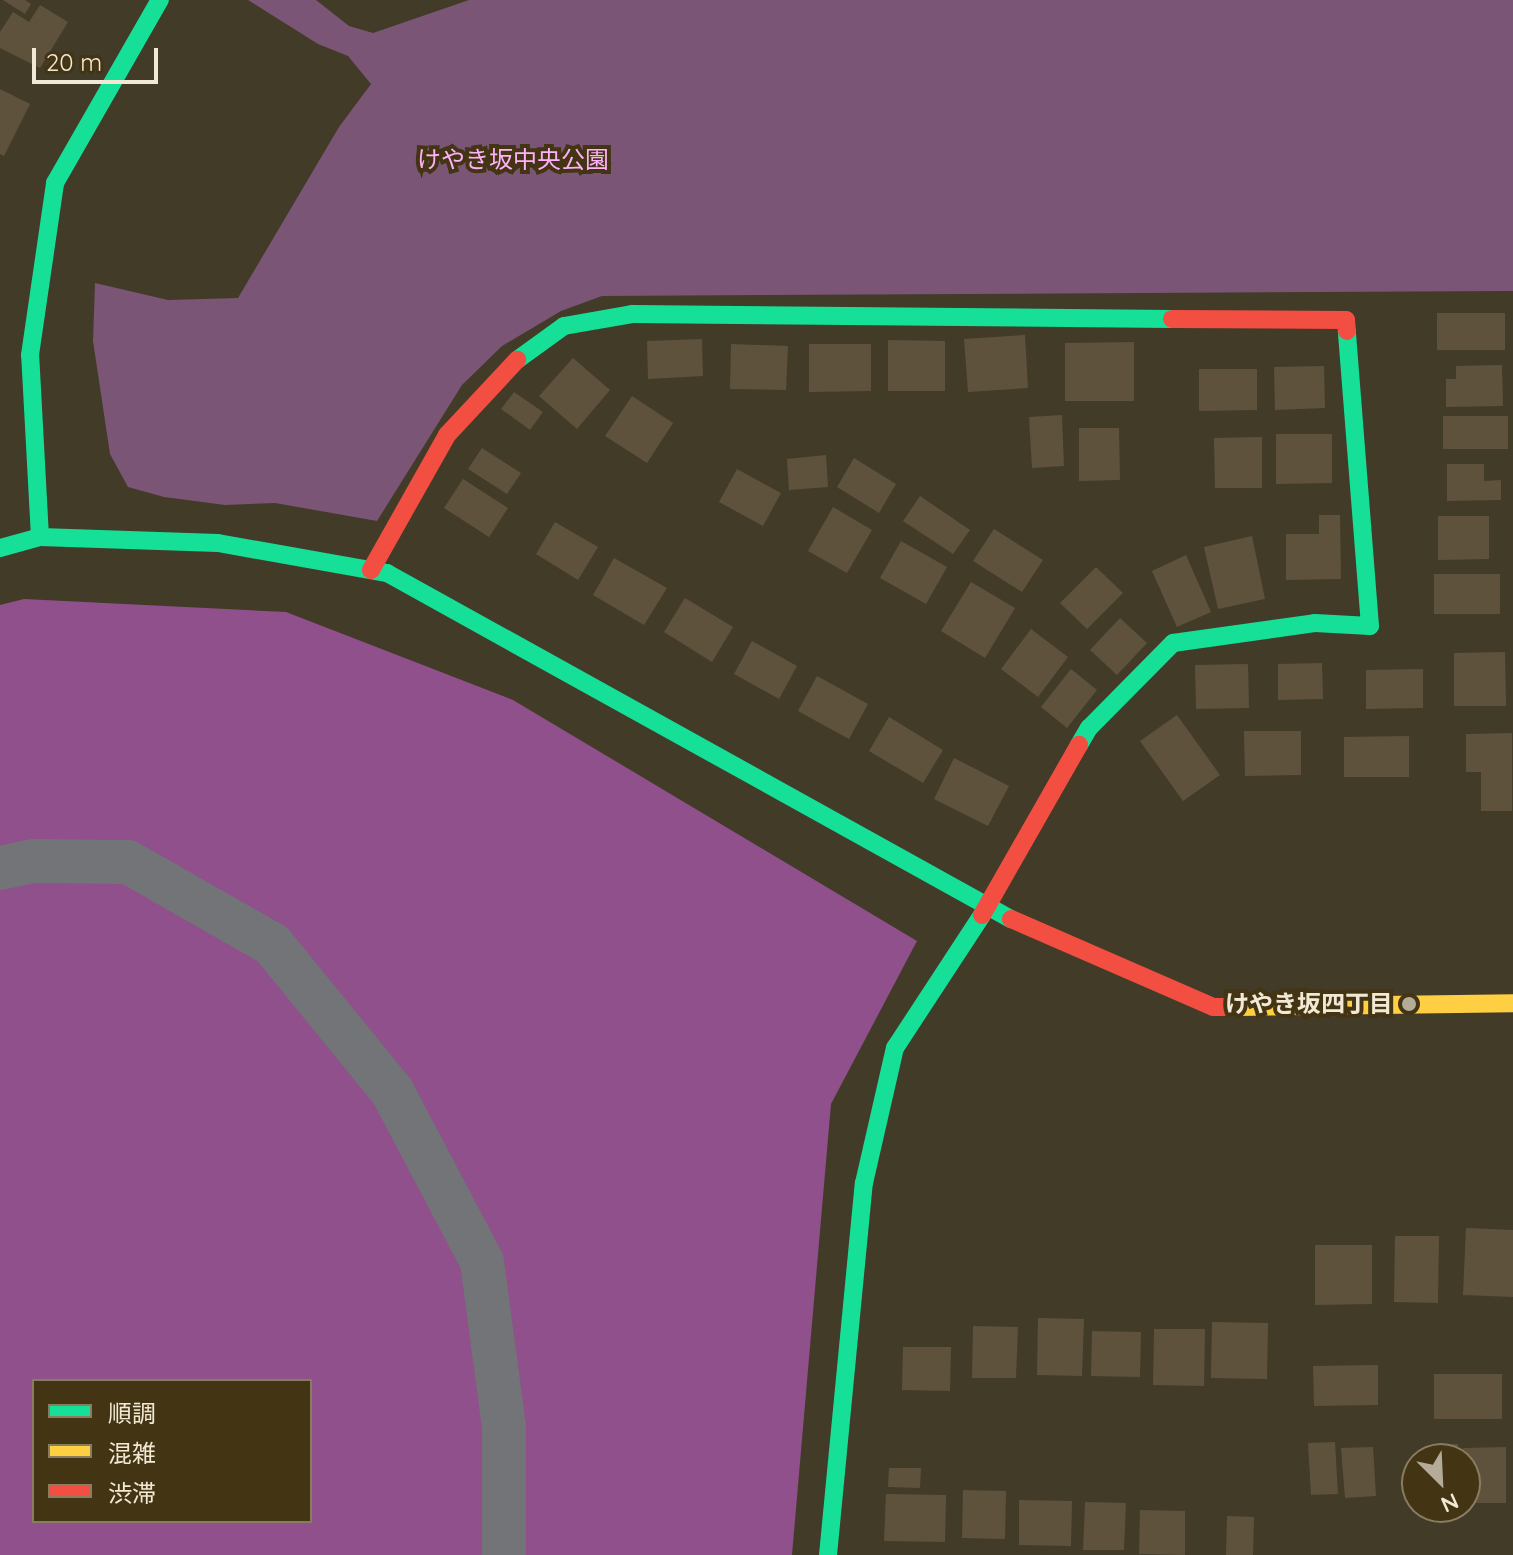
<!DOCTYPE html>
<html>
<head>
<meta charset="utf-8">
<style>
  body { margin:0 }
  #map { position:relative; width:1513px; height:1555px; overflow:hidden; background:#423b28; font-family:Quicksand,"Noto Sans JP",sans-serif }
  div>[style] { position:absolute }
  .green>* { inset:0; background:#7a5576 }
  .forest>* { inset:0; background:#8f508b }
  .building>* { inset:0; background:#5f523c }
  .street>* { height:44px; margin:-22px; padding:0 22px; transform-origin:22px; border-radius:22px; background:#727478 }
  .fast>* { height:18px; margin:-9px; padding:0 9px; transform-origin:9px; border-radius:9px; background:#16e098 }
  .slow>* { height:18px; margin:-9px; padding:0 9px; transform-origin:9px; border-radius:9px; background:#ffcf43 }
  .jam>* { height:18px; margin:-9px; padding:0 9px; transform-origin:9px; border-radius:9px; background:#f24e42 }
  .dots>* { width:22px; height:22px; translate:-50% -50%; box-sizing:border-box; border:4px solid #433513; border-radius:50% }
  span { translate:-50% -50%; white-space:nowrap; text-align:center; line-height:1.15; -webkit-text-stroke:8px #433513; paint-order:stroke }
  .park-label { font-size:24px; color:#ffb1fb }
  .poi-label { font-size:24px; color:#f1e9d5; font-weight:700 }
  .right { translate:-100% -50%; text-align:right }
  .legend { position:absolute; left:32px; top:1379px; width:280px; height:144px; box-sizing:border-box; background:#433513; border:2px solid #897d61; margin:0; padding:10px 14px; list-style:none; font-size:24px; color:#f1e9d5 }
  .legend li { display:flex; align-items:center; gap:16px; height:40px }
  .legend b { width:40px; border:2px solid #897d61 }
  .north { position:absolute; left:1401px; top:1443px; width:80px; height:80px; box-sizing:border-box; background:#433513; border:2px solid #897d61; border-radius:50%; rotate:156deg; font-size:22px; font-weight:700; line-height:32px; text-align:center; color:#f1e9d5 }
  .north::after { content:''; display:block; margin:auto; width:28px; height:36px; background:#b4ac98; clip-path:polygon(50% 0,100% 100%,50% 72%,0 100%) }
  .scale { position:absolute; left:32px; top:48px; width:126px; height:36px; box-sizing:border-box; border:4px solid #f1e9d5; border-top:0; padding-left:10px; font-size:24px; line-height:28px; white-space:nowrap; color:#f1e9d5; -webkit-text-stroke:6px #433513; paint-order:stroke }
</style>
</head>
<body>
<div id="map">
  <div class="green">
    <i style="clip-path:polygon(248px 0,316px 0,349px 26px,373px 33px,469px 0,1513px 0,1513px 291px,602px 296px,561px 311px,502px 346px,462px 385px,377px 521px,275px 503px,225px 505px,164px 497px,128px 487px,110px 454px,93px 341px,95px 283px,168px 300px,238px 298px,339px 127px,371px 84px,348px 56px,318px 44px)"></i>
  </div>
  <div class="forest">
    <i style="clip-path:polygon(evenodd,24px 599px,286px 612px,513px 700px,917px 941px,831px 1104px,792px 1555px,0 1555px,0 605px,24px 599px,34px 1381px,310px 1381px,310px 1521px,34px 1521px,34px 1381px)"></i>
  </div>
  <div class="building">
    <i style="clip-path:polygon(3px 0,25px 0,31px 4px,25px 14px)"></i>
    <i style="clip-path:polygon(40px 5px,68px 22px,40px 68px,0 48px,0 32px,13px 12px,29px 22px)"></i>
    <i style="clip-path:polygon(0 89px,30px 104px,4px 156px,0 154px)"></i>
    <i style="clip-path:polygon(1437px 313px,1505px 313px,1505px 350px,1437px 350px)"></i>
    <i style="clip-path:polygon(1025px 335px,1028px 388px,968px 392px,964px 339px)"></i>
    <i style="clip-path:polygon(702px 339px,703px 376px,648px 379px,647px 341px)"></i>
    <i style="clip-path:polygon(888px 340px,945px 341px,945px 391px,888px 391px)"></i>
    <i style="clip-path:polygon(1134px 342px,1134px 401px,1065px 401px,1065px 343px)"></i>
    <i style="clip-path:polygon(731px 344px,788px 346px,786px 390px,730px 389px)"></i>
    <i style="clip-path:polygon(809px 344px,871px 344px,871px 391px,809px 392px)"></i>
    <i style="clip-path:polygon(573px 358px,610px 390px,577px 429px,539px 396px)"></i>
    <i style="clip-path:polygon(1502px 365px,1503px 406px,1446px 407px,1446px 379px,1456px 379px,1456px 366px)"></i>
    <i style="clip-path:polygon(1324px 366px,1325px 408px,1275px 410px,1274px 367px)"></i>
    <i style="clip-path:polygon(1199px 369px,1257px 369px,1257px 410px,1199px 411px)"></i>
    <i style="clip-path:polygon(514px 392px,543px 412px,530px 430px,501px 409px)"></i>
    <i style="clip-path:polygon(632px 396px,673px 423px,647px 463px,605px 436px)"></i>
    <i style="clip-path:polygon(1062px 415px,1064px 466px,1032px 468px,1029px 417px)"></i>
    <i style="clip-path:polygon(1443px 416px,1508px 416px,1508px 449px,1443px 449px)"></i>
    <i style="clip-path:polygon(1079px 428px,1119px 428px,1120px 480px,1079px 481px)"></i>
    <i style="clip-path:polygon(1276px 434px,1332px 434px,1332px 483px,1276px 484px)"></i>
    <i style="clip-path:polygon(1262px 437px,1262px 488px,1215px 488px,1214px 438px)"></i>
    <i style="clip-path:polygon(482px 448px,521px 473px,507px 494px,468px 469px)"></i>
    <i style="clip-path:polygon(826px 455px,828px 487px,789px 490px,787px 459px)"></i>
    <i style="clip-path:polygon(854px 458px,896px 484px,879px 513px,837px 487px)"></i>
    <i style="clip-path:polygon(1447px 464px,1484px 464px,1484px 481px,1501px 480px,1501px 500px,1447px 501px)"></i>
    <i style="clip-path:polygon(737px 469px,781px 493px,763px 526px,719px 502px)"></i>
    <i style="clip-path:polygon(463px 479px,508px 508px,489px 537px,444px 508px)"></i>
    <i style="clip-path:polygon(920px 496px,970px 530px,953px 554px,903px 521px)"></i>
    <i style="clip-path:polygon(833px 507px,872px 530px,847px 573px,808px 551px)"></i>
    <i style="clip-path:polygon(1319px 515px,1340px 515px,1341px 579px,1286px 580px,1286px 534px,1319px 534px)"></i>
    <i style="clip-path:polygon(1438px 516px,1489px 516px,1489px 559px,1438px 560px)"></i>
    <i style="clip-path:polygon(555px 522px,598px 547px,578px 580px,536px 554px)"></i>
    <i style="clip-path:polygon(994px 529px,1043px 560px,1022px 592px,973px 561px)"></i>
    <i style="clip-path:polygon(1252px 536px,1265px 599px,1218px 609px,1204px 547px)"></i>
    <i style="clip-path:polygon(901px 541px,947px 567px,926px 604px,880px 578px)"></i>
    <i style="clip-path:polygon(1186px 555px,1211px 612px,1177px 627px,1152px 571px)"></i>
    <i style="clip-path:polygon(614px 558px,667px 588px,644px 625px,593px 595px)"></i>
    <i style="clip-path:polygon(1096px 567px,1123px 593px,1087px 629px,1060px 603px)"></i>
    <i style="clip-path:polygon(1434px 574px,1500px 574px,1500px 614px,1434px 614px)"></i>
    <i style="clip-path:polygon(971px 582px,1015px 608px,985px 658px,941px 631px)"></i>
    <i style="clip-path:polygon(685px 598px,733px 627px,712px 662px,664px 632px)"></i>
    <i style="clip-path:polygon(1120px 618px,1147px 643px,1117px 675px,1090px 650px)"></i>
    <i style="clip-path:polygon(1031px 629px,1068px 657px,1038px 697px,1001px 669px)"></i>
    <i style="clip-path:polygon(752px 641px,797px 666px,779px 699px,734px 674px)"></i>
    <i style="clip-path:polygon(1505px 652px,1506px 706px,1454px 706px,1454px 653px)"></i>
    <i style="clip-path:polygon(1322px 663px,1323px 699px,1278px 700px,1278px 664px)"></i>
    <i style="clip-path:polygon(1248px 664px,1249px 708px,1196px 709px,1195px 665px)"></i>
    <i style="clip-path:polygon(1071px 669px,1097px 690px,1067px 728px,1041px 707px)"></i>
    <i style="clip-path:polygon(1423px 669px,1423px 708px,1366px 709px,1366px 670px)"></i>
    <i style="clip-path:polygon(817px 676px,868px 704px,849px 739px,798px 711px)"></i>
    <i style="clip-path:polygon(1177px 715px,1220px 775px,1183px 801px,1140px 741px)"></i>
    <i style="clip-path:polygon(889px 717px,943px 750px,923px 783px,869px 751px)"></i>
    <i style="clip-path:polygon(1244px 731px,1301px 731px,1301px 775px,1245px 776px)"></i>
    <i style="clip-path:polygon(1512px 733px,1512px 811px,1481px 811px,1481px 772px,1466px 772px,1466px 734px)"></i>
    <i style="clip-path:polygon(1409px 736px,1409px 777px,1344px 777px,1344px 737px)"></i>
    <i style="clip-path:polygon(954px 758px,1009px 786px,988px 826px,934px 799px)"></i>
    <i style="clip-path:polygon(1466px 1228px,1513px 1230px,1513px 1297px,1463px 1295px)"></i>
    <i style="clip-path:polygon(1395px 1236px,1439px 1236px,1438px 1303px,1394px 1302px)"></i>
    <i style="clip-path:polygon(1315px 1245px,1372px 1245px,1372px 1304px,1315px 1305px)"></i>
    <i style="clip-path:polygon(1038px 1318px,1084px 1319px,1082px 1376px,1037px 1375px)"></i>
    <i style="clip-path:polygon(1212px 1322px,1268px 1323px,1267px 1379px,1211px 1378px)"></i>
    <i style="clip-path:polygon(973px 1326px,1018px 1327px,1016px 1378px,972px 1378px)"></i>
    <i style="clip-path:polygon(1154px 1329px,1205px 1329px,1204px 1386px,1153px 1385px)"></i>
    <i style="clip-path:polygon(1092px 1331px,1141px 1332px,1140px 1377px,1091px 1376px)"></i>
    <i style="clip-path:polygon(903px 1347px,951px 1347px,950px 1391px,902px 1390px)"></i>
    <i style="clip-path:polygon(1378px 1365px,1378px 1405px,1314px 1406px,1313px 1366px)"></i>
    <i style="clip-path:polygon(1434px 1374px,1502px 1374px,1502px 1419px,1434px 1419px)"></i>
    <i style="clip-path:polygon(1335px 1442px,1338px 1494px,1311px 1495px,1308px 1443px)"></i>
    <i style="clip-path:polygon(1437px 1444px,1458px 1444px,1458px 1459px,1437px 1459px)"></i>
    <i style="clip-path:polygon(1373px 1447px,1376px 1496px,1345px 1498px,1341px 1448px)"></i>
    <i style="clip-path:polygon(1506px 1447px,1506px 1503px,1465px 1503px,1463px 1448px)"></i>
    <i style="clip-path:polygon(889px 1468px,921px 1468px,920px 1488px,888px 1487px)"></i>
    <i style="clip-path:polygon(963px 1490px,1006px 1491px,1005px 1539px,962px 1538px)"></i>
    <i style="clip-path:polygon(886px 1494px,946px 1495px,945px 1542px,884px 1541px)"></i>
    <i style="clip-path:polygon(1019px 1500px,1072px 1501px,1071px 1546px,1019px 1545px)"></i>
    <i style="clip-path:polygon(1085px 1502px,1126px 1503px,1124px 1550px,1083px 1550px)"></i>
    <i style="clip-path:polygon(1140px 1510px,1185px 1511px,1185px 1555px,1139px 1554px)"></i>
    <i style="clip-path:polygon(1227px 1516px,1254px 1517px,1253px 1555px,1226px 1555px)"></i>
  </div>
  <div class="street">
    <i style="left:0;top:868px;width:35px;rotate:-12deg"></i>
    <i style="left:34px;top:861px;width:94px;rotate:0.6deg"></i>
    <i style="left:128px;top:862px;width:166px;rotate:29.7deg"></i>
    <i style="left:272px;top:944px;width:190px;rotate:50.8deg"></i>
    <i style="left:392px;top:1091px;width:193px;rotate:62.2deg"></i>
    <i style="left:482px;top:1262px;width:166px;rotate:82.4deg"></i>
    <i style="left:504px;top:1427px;width:128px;rotate:90deg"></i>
  </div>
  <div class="fast">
    <i style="left:517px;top:360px;width:58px;rotate:-35.9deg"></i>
    <i style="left:564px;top:326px;width:69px;rotate:-10deg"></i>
    <i style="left:632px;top:314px;width:540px;rotate:0.53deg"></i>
    <i style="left:40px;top:537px;width:182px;rotate:-93.1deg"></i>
    <i style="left:30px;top:355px;width:174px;rotate:-81.7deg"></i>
    <i style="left:55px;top:183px;width:211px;rotate:-60.2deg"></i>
    <i style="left:0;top:548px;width:41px;rotate:-15.4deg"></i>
    <i style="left:40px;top:537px;width:178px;rotate:1.9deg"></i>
    <i style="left:218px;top:543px;width:172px;rotate:10.1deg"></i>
    <i style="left:387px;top:573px;width:714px;rotate:29.01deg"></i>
    <i style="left:1079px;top:745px;width:20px;rotate:-60deg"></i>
    <i style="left:1089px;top:728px;width:120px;rotate:-45.3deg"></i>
    <i style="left:1173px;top:643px;width:143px;rotate:-8deg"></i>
    <i style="left:1315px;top:623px;width:55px;rotate:3.1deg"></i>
    <i style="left:1370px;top:626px;width:296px;rotate:-94.5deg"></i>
    <i style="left:828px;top:1555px;width:374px;rotate:-84.5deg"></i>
    <i style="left:864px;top:1183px;width:139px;rotate:-77.1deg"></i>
    <i style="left:895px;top:1048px;width:159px;rotate:-56.8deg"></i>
  </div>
  <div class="slow">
    <i style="left:1238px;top:1007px;width:275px;rotate:-0.8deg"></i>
  </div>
  <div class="jam">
    <i style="left:1172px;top:319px;width:174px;rotate:0.3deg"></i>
    <i style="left:1346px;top:320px;width:11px;rotate:85deg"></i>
    <i style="left:371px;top:570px;width:155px;rotate:-60.6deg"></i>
    <i style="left:447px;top:435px;width:103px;rotate:-47deg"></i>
    <i style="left:982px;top:915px;width:196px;rotate:-60.3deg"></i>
    <i style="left:1011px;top:919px;width:220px;rotate:23.5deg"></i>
    <i style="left:1213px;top:1007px;width:25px"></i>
  </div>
  <div class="dots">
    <i style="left:1409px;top:1004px;background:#b4ac98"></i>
  </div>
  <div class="park-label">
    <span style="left:513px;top:160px">けやき坂中央公園</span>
  </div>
  <div class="poi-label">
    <span class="right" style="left:1393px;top:1004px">けやき坂四丁目</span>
  </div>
  <ul class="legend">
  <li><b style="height:10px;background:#16e098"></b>順調</li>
  <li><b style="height:10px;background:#ffcf43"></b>混雑</li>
  <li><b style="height:10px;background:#f24e42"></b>渋滞</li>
  </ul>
  <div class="north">N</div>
  <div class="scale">20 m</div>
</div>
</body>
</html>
